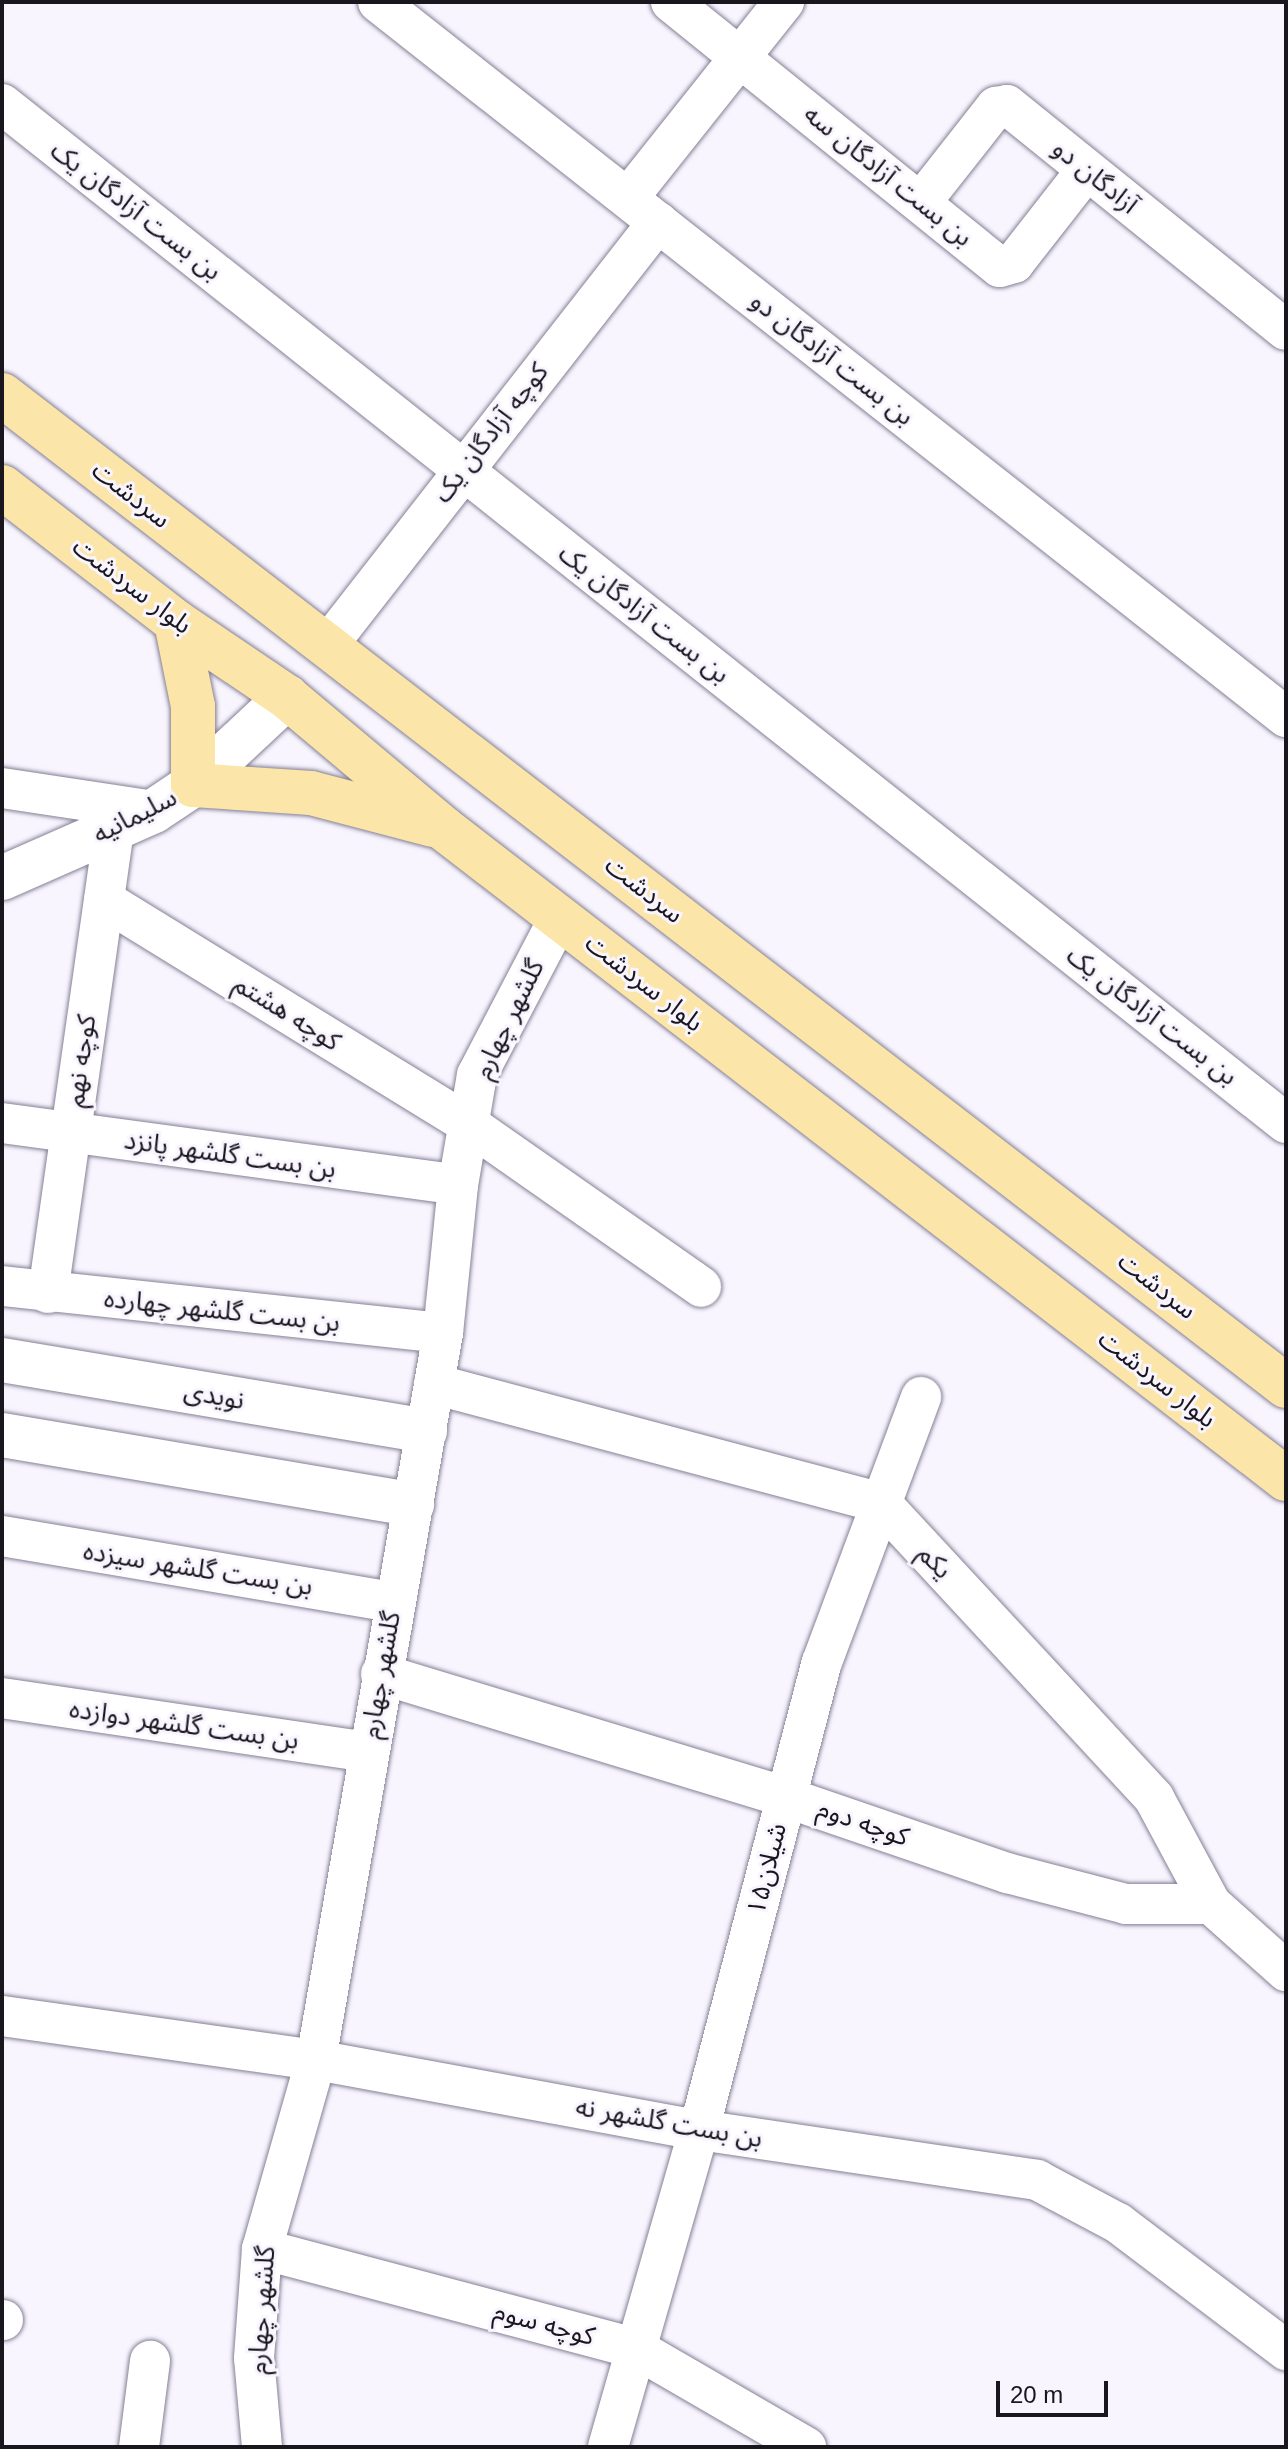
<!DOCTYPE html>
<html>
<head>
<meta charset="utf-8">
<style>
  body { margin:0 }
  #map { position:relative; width:1288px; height:2449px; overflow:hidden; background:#f8f5ff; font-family:Arial,"Noto Sans Arabic",sans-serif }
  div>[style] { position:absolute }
  .roads { filter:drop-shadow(0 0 2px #858095) drop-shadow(0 0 2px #858095) }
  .minor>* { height:40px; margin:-20px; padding:0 20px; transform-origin:20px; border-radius:20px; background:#fff }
  .tertiary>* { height:44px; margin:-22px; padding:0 22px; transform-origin:22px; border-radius:22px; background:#fff }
  .secondary>* { height:44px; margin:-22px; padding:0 22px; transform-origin:22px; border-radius:22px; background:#fff }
  .primary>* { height:44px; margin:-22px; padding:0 22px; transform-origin:22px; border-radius:22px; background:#fbe5a8 }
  span { translate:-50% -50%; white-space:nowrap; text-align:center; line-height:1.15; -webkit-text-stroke:6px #f8f5ff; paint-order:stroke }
  .street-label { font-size:26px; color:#19161e }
  .frame { position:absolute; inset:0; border:4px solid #19161e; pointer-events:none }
  .scale { position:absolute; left:996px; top:2381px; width:112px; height:36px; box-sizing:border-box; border:4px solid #19161e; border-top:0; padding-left:10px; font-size:24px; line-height:28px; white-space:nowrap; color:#19161e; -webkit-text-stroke:6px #f8f5ff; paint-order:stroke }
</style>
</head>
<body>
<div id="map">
  <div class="roads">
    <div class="minor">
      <i style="left:378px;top:2px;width:1156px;rotate:38.22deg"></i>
      <i style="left:671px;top:2px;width:422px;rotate:38.9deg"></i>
      <i style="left:1000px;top:267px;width:15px;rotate:-16deg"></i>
      <i style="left:1014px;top:263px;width:117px;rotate:-52deg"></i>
      <i style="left:2px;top:104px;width:1639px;rotate:38.44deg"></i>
      <i style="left:628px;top:198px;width:251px;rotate:-51.5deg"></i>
      <i style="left:922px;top:201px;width:120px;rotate:-51.8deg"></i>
      <i style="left:996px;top:107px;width:11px;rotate:-10deg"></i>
      <i style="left:1007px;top:105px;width:358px;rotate:38.9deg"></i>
      <i style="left:327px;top:646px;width:538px;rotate:-52.02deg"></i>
      <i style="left:2px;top:788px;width:154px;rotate:8.6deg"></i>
      <i style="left:104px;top:900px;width:430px;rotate:31.6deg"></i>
      <i style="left:470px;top:1125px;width:282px;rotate:35deg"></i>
      <i style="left:2px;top:1123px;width:460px;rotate:7.7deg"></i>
      <i style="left:2px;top:1286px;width:443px;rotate:6.1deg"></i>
      <i style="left:48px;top:1293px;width:470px;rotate:-81.9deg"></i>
      <i style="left:434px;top:1384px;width:463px;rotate:14.9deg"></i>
      <i style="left:881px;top:1503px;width:402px;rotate:47.2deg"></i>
      <i style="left:1154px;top:1798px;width:120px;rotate:61.7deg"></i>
      <i style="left:1211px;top:1904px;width:101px;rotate:41.8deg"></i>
      <i style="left:2px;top:1536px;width:398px;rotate:9.6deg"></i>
      <i style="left:381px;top:1674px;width:422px;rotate:16.9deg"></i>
      <i style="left:785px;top:1797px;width:235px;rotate:18.9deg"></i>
      <i style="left:1007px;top:1873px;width:123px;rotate:14.6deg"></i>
      <i style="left:1126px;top:1904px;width:85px"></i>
      <i style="left:2px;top:1698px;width:369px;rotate:8.4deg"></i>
      <i style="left:2px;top:2016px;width:317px;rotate:8deg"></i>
      <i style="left:316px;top:2060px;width:389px;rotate:10.4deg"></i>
      <i style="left:699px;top:2130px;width:342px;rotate:8.4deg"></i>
      <i style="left:1037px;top:2180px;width:92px;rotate:28deg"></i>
      <i style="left:1118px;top:2223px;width:211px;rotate:37.1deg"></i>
      <i style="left:262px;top:2249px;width:386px;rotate:14.9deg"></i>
      <i style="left:635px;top:2348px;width:198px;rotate:30.1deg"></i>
      <i style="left:2px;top:2320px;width:1px"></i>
      <i style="left:139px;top:2447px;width:87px;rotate:-82.7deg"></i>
      <i style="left:262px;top:2447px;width:89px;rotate:-95.1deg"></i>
      <i style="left:254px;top:2358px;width:109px;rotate:-85.8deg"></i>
      <i style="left:262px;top:2249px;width:197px;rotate:-74.1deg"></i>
      <i style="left:316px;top:2060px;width:738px;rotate:-80.09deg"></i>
      <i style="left:443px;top:1333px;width:149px;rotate:-84.2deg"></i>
      <i style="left:458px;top:1185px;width:112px;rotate:-80.2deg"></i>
      <i style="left:477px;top:1075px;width:177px;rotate:-62.4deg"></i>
      <i style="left:608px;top:2447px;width:330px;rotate:-74deg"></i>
      <i style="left:699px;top:2130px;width:484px;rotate:-75.3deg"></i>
      <i style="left:822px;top:1662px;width:283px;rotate:-69.5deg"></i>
    </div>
    <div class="tertiary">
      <i style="left:2px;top:1360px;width:429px;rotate:9.5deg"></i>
      <i style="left:2px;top:1435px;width:416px;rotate:9.6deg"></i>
    </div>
    <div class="secondary">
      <i style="left:2px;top:878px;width:166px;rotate:-23.8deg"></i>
      <i style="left:154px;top:811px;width:47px;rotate:-33.7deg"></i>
      <i style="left:193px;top:785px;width:129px;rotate:-43.1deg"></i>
    </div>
    <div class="primary">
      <i style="left:2px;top:395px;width:1622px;rotate:37.66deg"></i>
      <i style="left:2px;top:487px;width:220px;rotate:37.8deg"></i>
      <i style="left:176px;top:622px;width:134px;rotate:34deg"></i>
      <i style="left:287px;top:697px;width:204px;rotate:40deg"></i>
      <i style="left:443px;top:828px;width:1065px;rotate:37.68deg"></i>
      <i style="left:176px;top:622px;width:86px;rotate:78.6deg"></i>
      <i style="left:193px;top:706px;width:79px;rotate:90deg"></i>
      <i style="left:193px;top:785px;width:118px;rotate:3.9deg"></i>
      <i style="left:311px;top:793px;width:126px;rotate:14.7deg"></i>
    </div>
  </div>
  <div class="street-label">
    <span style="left:888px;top:176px;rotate:39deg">بن بست آزادگان سه</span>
    <span style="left:1095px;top:177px;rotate:39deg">آزادگان دو</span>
    <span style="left:136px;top:211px;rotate:38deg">بن بست آزادگان یک</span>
    <span style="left:832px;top:359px;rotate:38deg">بن بست آزادگان دو</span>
    <span style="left:491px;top:433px;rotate:-52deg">کوچه آزادگان یک</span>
    <span style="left:131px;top:495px;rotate:38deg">سردشت</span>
    <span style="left:132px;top:586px;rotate:37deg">بلوار سردشت</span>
    <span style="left:644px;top:614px;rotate:38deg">بن بست آزادگان یک</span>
    <span style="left:135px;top:816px;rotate:-27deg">سلیمانیه</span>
    <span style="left:644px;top:890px;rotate:38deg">سردشت</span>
    <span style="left:644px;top:983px;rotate:38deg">بلوار سردشت</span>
    <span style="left:287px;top:1013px;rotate:32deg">کوچه هشتم</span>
    <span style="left:1152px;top:1016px;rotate:38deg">بن بست آزادگان یک</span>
    <span style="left:509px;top:1019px;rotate:-64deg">گلشهر چهارم</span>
    <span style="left:81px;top:1061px;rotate:-82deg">کوچه نهم</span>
    <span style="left:230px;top:1155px;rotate:8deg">بن بست گلشهر پانزد</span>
    <span style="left:1157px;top:1286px;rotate:38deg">سردشت</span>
    <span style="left:222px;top:1311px;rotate:6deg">بن بست گلشهر چهارده</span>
    <span style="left:1157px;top:1379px;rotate:38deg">بلوار سردشت</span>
    <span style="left:214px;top:1396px;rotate:10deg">نویدی</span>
    <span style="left:935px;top:1562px;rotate:47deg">یکم</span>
    <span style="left:198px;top:1569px;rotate:9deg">بن بست گلشهر سیزده</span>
    <span style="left:381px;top:1675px;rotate:-80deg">گلشهر چهارم</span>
    <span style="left:184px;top:1725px;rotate:8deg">بن بست گلشهر دوازده</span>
    <span style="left:863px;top:1823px;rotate:19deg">کوچه دوم</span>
    <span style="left:767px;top:1869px;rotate:-76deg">شیلان۱۵</span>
    <span style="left:669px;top:2123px;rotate:10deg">بن بست گلشهر نه</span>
    <span style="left:262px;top:2310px;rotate:-86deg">گلشهر چهارم</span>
    <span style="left:544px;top:2324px;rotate:15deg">کوچه سوم</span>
  </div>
  <div class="frame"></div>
  <div class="scale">20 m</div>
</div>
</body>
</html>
